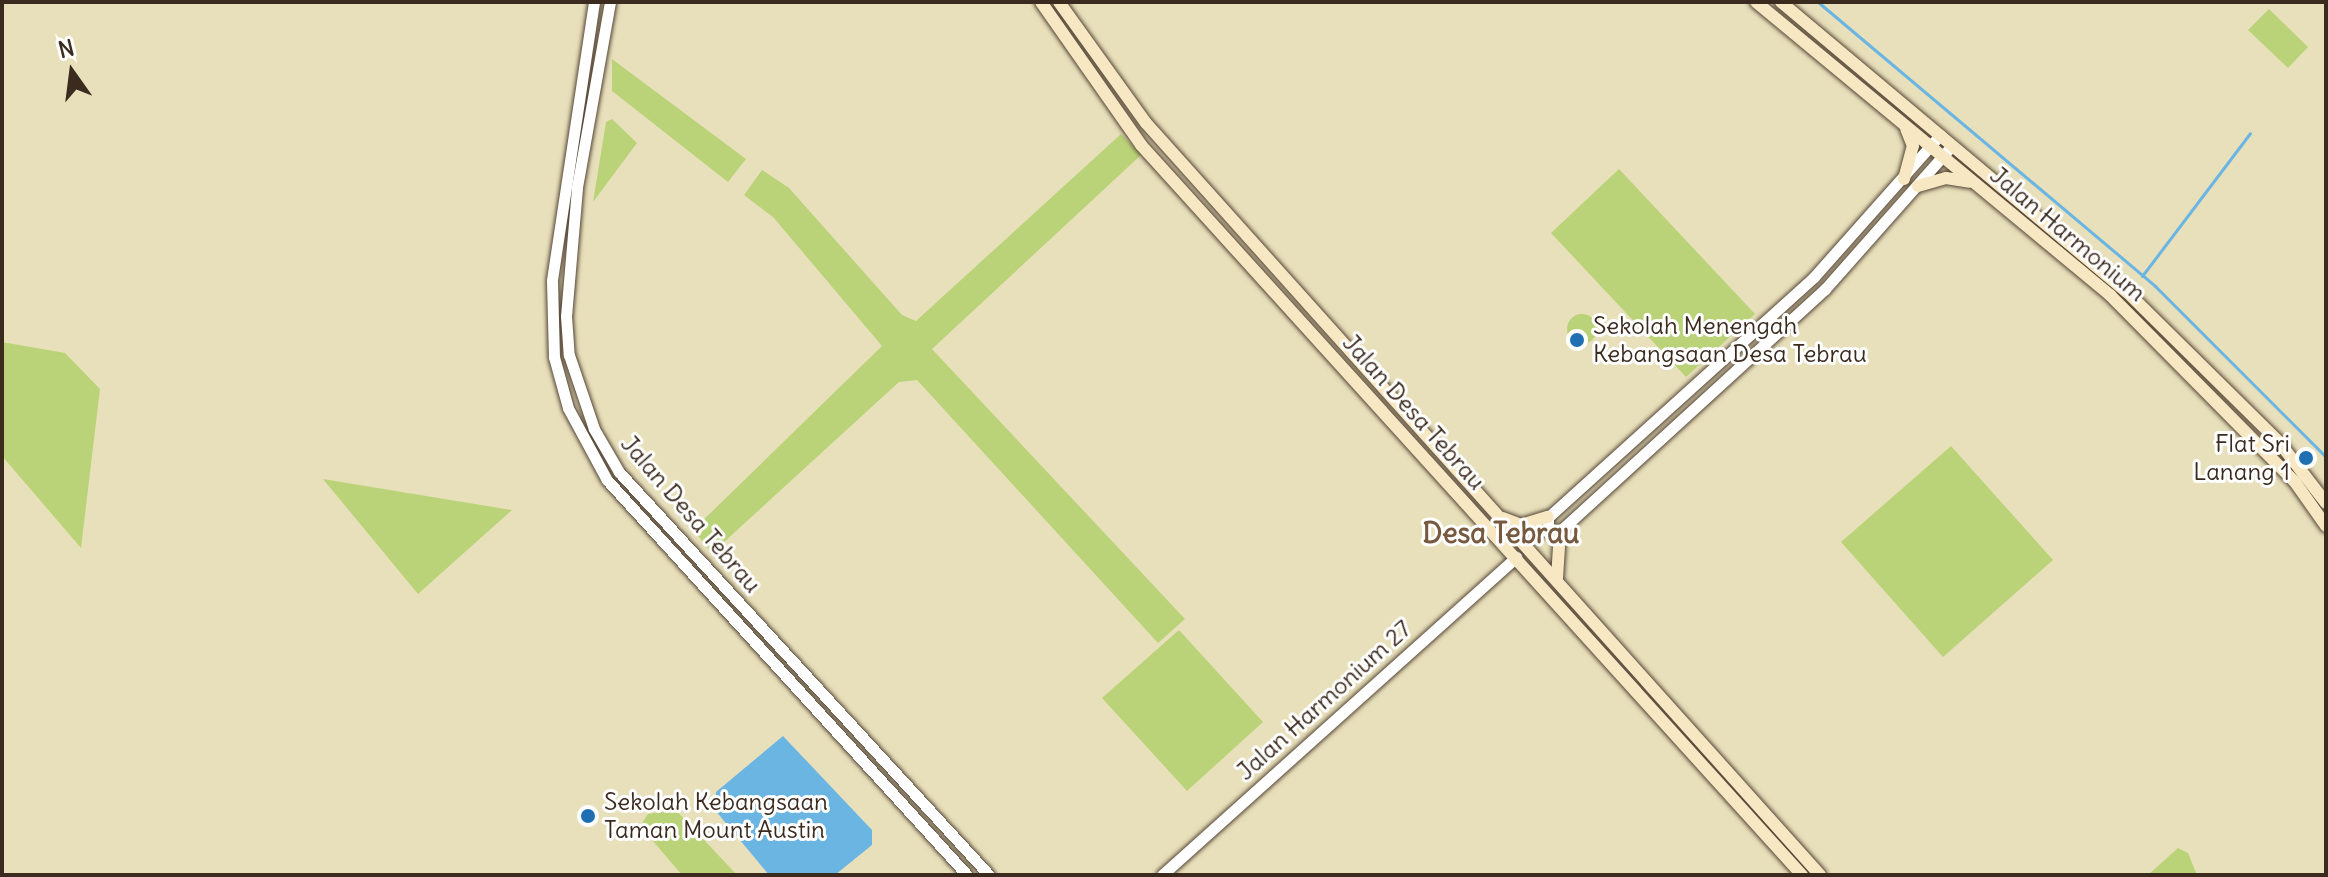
<!DOCTYPE html>
<html>
<head>
<meta charset="utf-8">
<style>
  body { margin:0 }
  #map { position:relative; width:2328px; height:877px; overflow:hidden; background:#e8e0bb; font-family:Delius,sans-serif }
  div>[style] { position:absolute }
  .green>* { inset:0; background:#bad378 }
  .round { border-radius:50% }
  .water>* { inset:0; background:#6bb5e3 }
  .stream>* { height:3px; margin:-1.5px; padding:0 1.5px; transform-origin:1.5px; border-radius:1.5px; background:#6bb5e3 }
  .roads { filter:drop-shadow(0 0 2px #554536) drop-shadow(0 0 2px #554536) }
  .tertiary>* { height:11px; margin:-5.5px; padding:0 5.5px; transform-origin:5.5px; border-radius:5.5px; background:#fff }
  .secondary>* { height:12px; margin:-6px; padding:0 6px; transform-origin:6px; border-radius:6px; background:#f7e8c3 }
  .dots>* { width:22px; height:22px; translate:-50% -50%; box-sizing:border-box; border:4px solid #fff; border-radius:50% }
  span { translate:-50% -50%; white-space:nowrap; text-align:center; line-height:1.15; -webkit-text-stroke:6px #fff; paint-order:stroke }
  .street-label { font-size:24px; color:#3b2a1e }
  .poi-label { font-size:24px; color:#3b2a1e }
  .left { translate:0 -50%; text-align:left }
  .right { translate:-100% -50%; text-align:right }
  .quarter-label { font-size:28px; color:#76593e; font-weight:700 }
  .frame { position:absolute; inset:0; border:4px solid #3b2a1e; pointer-events:none }
  .north { position:absolute; left:32px; top:32px; width:80px; height:80px; -webkit-text-stroke:6px #fff; paint-order:stroke; rotate:346deg; font-size:22px; font-weight:700; line-height:32px; text-align:center; color:#3b2a1e }
  .north::after { content:''; display:block; margin:auto; width:28px; height:36px; background:#3b2a1e; clip-path:polygon(50% 0,100% 100%,50% 72%,0 100%) }
</style>
</head>
<body>
<div id="map">
  <div class="green">
    <i style="clip-path:polygon(2269px 9px,2308px 47px,2288px 68px,2248px 30px)"></i>
    <i style="clip-path:polygon(612px 59px,746px 159px,728px 182px,612px 91px)"></i>
    <i style="clip-path:polygon(612px 119px,637px 143px,593px 202px,606px 122px)"></i>
    <i style="clip-path:polygon(1121px 134px,1141px 155px,932px 349px,1185px 619px,1158px 643px,917px 380px,899px 382px,712px 553px,693px 530px,882px 346px,773px 217px,744px 195px,762px 170px,789px 188px,902px 315px,916px 321px)"></i>
    <i style="clip-path:polygon(1619px 169px,1755px 314px,1686px 377px,1551px 233px)"></i>
    <i class="round" style="left:1567px;top:314px;width:30px;height:30px"></i>
    <i style="clip-path:polygon(2px 342px,65px 353px,100px 389px,81px 548px,2px 456px)"></i>
    <i style="clip-path:polygon(1951px 446px,2053px 560px,1943px 657px,1841px 542px)"></i>
    <i style="clip-path:polygon(323px 479px,341px 482px,512px 510px,418px 594px)"></i>
    <i style="clip-path:polygon(1179px 630px,1263px 722px,1187px 791px,1102px 698px)"></i>
    <i style="clip-path:polygon(675px 809px,737px 875px,682px 875px,640px 826px,648px 814px)"></i>
    <i style="clip-path:polygon(2178px 848px,2188px 853px,2197px 875px,2148px 875px)"></i>
  </div>
  <div class="water">
    <i style="clip-path:polygon(783px 736px,872px 830px,872px 845px,835px 875px,769px 875px,715px 810px,716px 792px)"></i>
  </div>
  <div class="stream">
    <i style="left:1818px;top:2px;width:441px;rotate:40.1deg"></i>
    <i style="left:2155px;top:286px;width:242px;rotate:45deg"></i>
    <i style="left:2142px;top:276px;width:179px;rotate:-52.9deg"></i>
  </div>
  <div class="roads">
    <div class="tertiary">
      <i style="left:594px;top:2px;width:282px;rotate:98.6deg"></i>
      <i style="left:552px;top:281px;width:76px;rotate:88.5deg"></i>
      <i style="left:554px;top:357px;width:53px;rotate:74.6deg"></i>
      <i style="left:568px;top:408px;width:82px;rotate:61.6deg"></i>
      <i style="left:607px;top:480px;width:534px;rotate:47.65deg"></i>
      <i style="left:610px;top:2px;width:189px;rotate:100.1deg"></i>
      <i style="left:577px;top:188px;width:128px;rotate:94.9deg"></i>
      <i style="left:566px;top:316px;width:39px;rotate:86deg"></i>
      <i style="left:569px;top:355px;width:78px;rotate:71.3deg"></i>
      <i style="left:594px;top:429px;width:50px;rotate:59.8deg"></i>
      <i style="left:619px;top:472px;width:547px;rotate:47.44deg"></i>
      <i style="left:1940px;top:135px;width:190px;rotate:131.6deg"></i>
      <i style="left:1814px;top:277px;width:358px;rotate:137.9deg"></i>
      <i style="left:1548px;top:517px;width:15px;rotate:90deg"></i>
      <i style="left:1548px;top:532px;width:12px;rotate:-5deg"></i>
      <i style="left:1560px;top:531px;width:359px;rotate:-42.4deg"></i>
      <i style="left:1825px;top:289px;width:187px;rotate:-48.5deg"></i>
      <i style="left:1162px;top:875px;width:476px;rotate:-41.9deg"></i>
    </div>
    <div class="secondary">
      <i style="left:1041px;top:2px;width:174px;rotate:55deg"></i>
      <i style="left:1141px;top:145px;width:985px;rotate:47.84deg"></i>
      <i style="left:1059px;top:2px;width:149px;rotate:54.3deg"></i>
      <i style="left:1146px;top:123px;width:1010px;rotate:48.13deg"></i>
      <i style="left:1756px;top:2px;width:460px;rotate:39.6deg"></i>
      <i style="left:2110px;top:295px;width:263px;rotate:45.3deg"></i>
      <i style="left:2295px;top:482px;width:54px;rotate:54.8deg"></i>
      <i style="left:1781px;top:2px;width:451px;rotate:40deg"></i>
      <i style="left:2127px;top:292px;width:214px;rotate:44.6deg"></i>
      <i style="left:2279px;top:442px;width:77px;rotate:52.4deg"></i>
      <i style="left:1904px;top:179px;width:34px;rotate:-75deg"></i>
      <i style="left:1913px;top:146px;width:18px;rotate:-112deg"></i>
      <i style="left:1918px;top:186px;width:29px;rotate:-16deg"></i>
      <i style="left:1946px;top:178px;width:24px;rotate:9deg"></i>
      <i style="left:1503px;top:518px;width:19px;rotate:21deg"></i>
      <i style="left:1521px;top:525px;width:28px;rotate:-17deg"></i>
      <i style="left:1557px;top:578px;width:47px;rotate:-86.3deg"></i>
    </div>
  </div>
  <div class="dots">
    <i style="left:1577px;top:340px;background:#1f6fb2"></i>
    <i style="left:2306px;top:458px;background:#1f6fb2"></i>
    <i style="left:588px;top:816px;background:#1f6fb2"></i>
  </div>
  <div class="street-label">
    <span style="left:2068px;top:234px;rotate:40deg">Jalan Harmonium</span>
    <span style="left:1414px;top:412px;rotate:48deg">Jalan Desa Tebrau</span>
    <span style="left:691px;top:514px;rotate:49deg">Jalan Desa Tebrau</span>
    <span style="left:1324px;top:700px;rotate:-42deg">Jalan Harmonium 27</span>
  </div>
  <div class="poi-label">
    <span class="left" style="left:1593px;top:340px">Sekolah Menengah<br>Kebangsaan Desa Tebrau</span>
    <span class="right" style="left:2290px;top:458px">Flat Sri<br>Lanang 1</span>
    <span class="left" style="left:604px;top:816px">Sekolah Kebangsaan<br>Taman Mount Austin</span>
  </div>
  <div class="quarter-label">
    <span style="left:1501px;top:533px">Desa Tebrau</span>
  </div>
  <div class="frame"></div>
  <div class="north">N</div>
</div>
</body>
</html>
